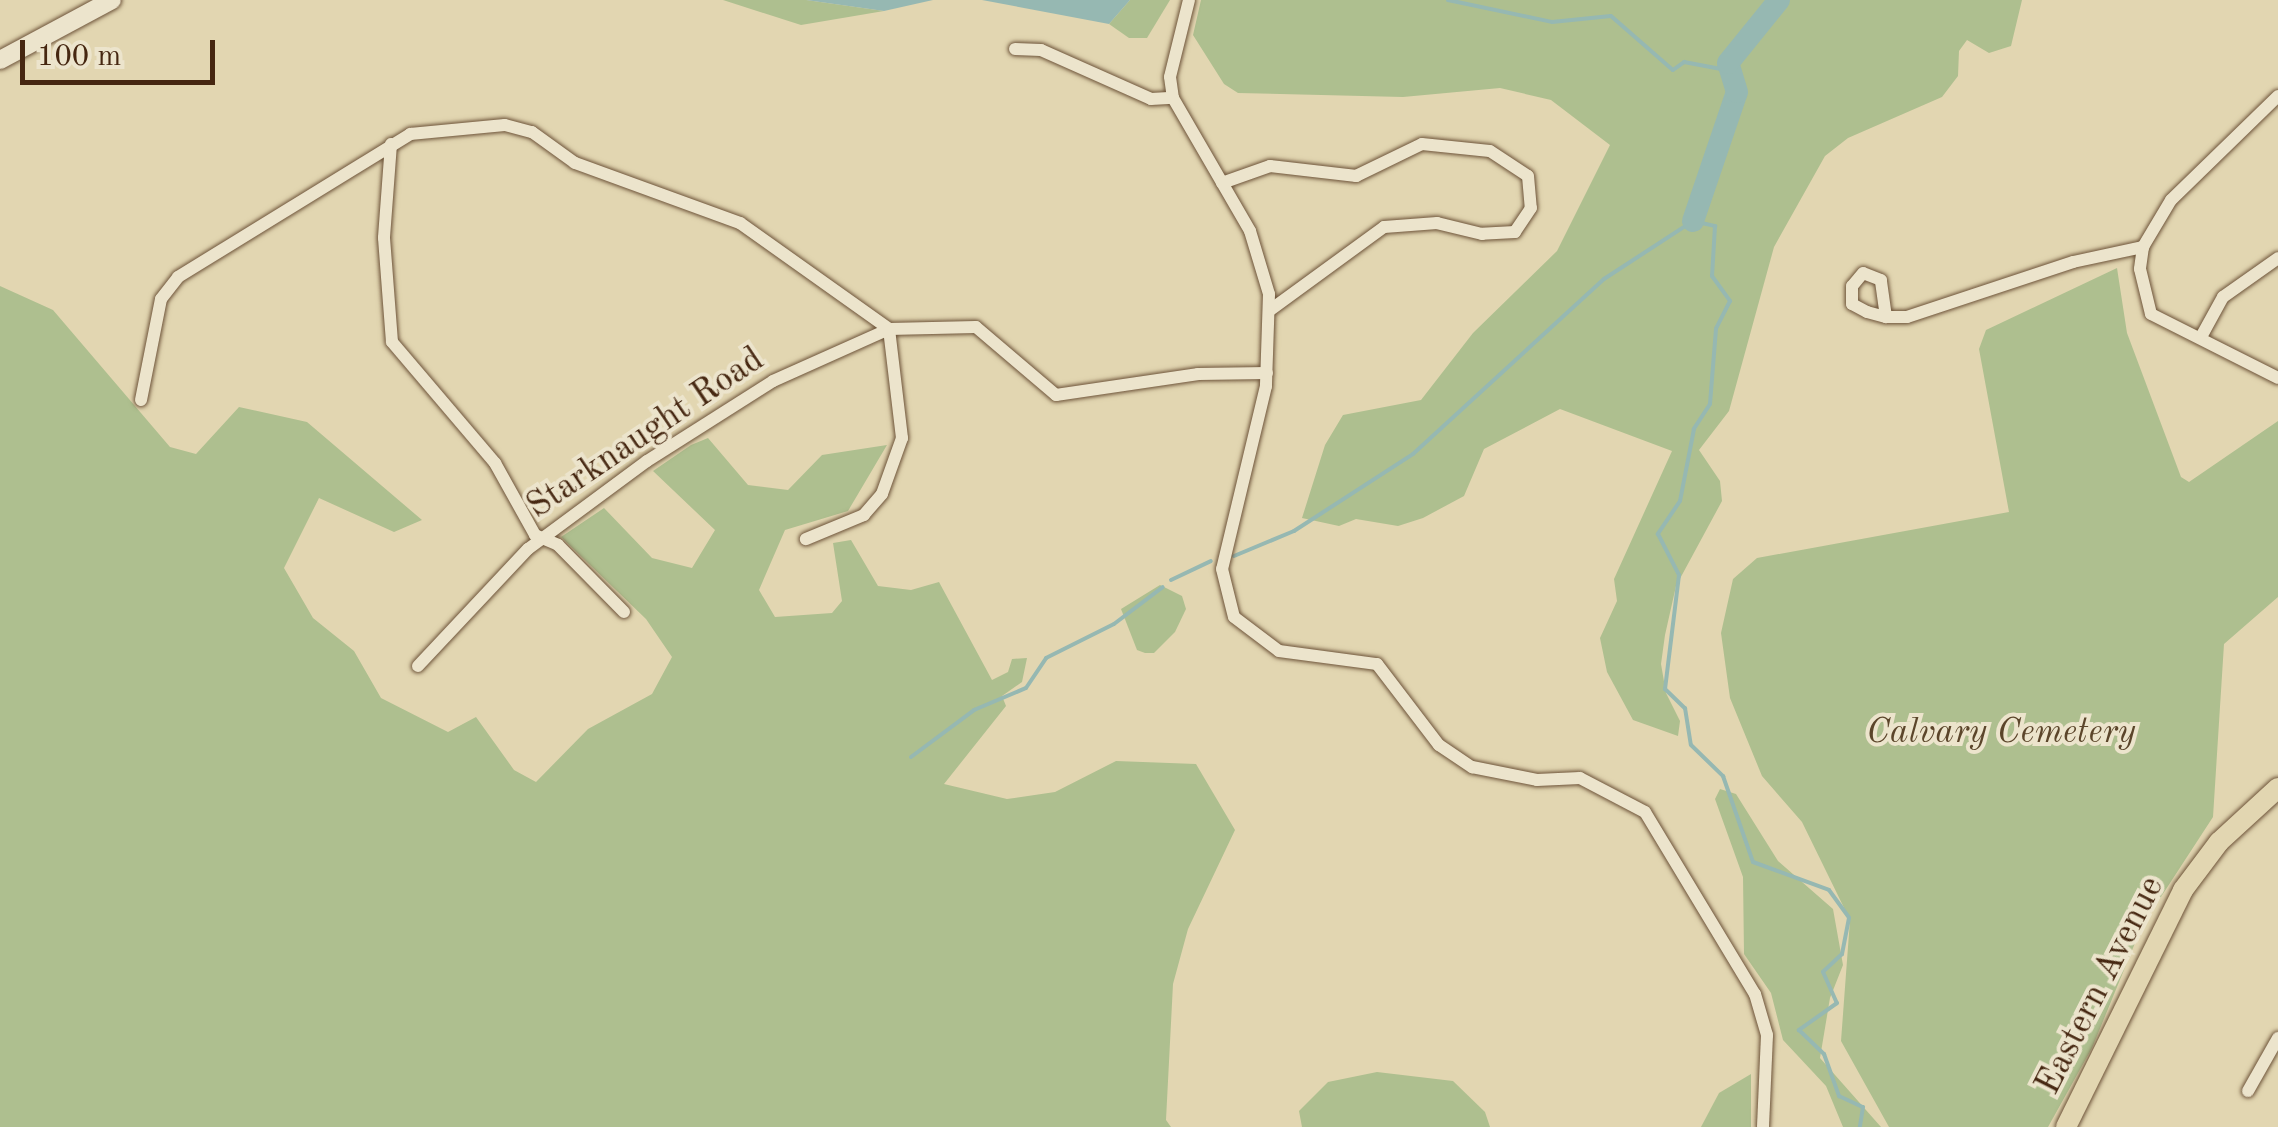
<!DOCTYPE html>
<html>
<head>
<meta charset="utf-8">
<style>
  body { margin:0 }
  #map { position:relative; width:2278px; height:1127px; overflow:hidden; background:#e2d6b1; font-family:"Old Standard TT",serif }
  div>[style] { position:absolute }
  .green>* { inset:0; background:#aebf8f }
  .water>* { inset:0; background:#96b8b2 }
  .stream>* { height:4px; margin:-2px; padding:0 2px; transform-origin:2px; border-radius:2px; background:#96b8b2 }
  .river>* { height:22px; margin:-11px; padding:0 11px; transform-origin:11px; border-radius:11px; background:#96b8b2 }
  .roads { filter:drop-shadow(0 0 2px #6d5339) drop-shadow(0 0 2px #6d5339) }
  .minor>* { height:12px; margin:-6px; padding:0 6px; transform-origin:6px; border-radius:6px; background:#ece4cc }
  .secondary>* { height:18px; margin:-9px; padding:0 9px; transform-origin:9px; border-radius:9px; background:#ece4cc }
  .primary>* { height:20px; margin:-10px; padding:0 10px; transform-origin:10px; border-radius:10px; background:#e2d6b1 }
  span { translate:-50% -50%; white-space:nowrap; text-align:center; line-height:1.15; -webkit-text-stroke:8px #ece4cc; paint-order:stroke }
  .street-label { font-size:35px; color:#462711 }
  .park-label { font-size:35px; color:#5b452a; font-style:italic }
  .scale { position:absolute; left:20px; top:40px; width:195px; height:45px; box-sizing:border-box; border:5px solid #462711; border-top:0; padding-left:12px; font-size:30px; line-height:35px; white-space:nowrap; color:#462711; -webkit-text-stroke:8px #ece4cc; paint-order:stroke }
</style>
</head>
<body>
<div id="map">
  <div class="green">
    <i style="clip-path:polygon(723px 0,806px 0,884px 11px,801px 25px)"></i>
    <i style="clip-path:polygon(1130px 0,1170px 0,1147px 38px,1129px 38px,1109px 24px)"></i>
    <i style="clip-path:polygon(1201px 0,2022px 0,2011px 46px,1989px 53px,1967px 40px,1959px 51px,1958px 76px,1942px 97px,1848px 138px,1825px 156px,1774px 247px,1729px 411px,1699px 450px,1720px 481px,1722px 501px,1676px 586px,1665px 635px,1661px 664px,1666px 693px,1680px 721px,1678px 736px,1633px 720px,1607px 672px,1600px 638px,1617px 601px,1614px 579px,1672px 451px,1560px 409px,1484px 449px,1464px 496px,1423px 518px,1398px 526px,1356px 519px,1339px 526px,1302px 518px,1325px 445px,1343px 415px,1421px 400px,1473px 333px,1557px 251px,1610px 145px,1551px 100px,1500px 88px,1403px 97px,1238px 93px,1224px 84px,1193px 35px)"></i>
    <i style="clip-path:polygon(2117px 268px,2127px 333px,2181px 477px,2189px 482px,2278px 421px,2278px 597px,2224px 644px,2213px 817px,2142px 926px,2092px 1048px,2048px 1127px,1889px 1127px,1841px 1041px,1850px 920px,1802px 822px,1762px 776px,1730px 698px,1721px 633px,1733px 579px,1757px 558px,2009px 512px,1979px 349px,1986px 330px)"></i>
    <i style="clip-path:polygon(0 286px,53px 310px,170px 447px,196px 454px,239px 407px,307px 422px,422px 520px,394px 532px,319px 498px,284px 568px,313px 618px,354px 651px,381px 698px,448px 732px,476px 717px,514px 770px,536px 782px,588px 729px,652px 694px,672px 657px,646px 619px,561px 537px,604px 508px,652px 558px,692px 568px,715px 530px,653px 471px,691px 445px,708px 438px,748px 485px,788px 490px,822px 455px,887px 445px,848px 511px,785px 530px,759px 590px,775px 617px,832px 613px,842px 601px,833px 543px,851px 540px,878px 586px,911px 590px,939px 582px,992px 680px,1008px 672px,1012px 659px,1027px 658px,1022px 682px,1002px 696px,1006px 706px,944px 784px,1007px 799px,1055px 792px,1116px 761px,1196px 764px,1235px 830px,1188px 929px,1173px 984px,1166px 1120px,1171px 1127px,0 1127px)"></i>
    <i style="clip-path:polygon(1160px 585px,1182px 596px,1186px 609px,1175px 632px,1154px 653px,1145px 653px,1137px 650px,1121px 609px)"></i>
    <i style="clip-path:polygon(1720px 789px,1736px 794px,1778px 861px,1833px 909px,1843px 965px,1830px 998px,1820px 1058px,1881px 1127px,1843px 1127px,1826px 1086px,1783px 1040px,1771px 993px,1744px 954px,1743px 877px,1715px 799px)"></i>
    <i style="clip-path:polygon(1377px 1072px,1453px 1081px,1485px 1112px,1490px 1127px,1302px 1127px,1299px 1111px,1328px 1082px)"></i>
    <i style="clip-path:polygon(1751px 1074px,1751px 1127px,1701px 1127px,1719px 1093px)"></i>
  </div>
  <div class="water">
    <i style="clip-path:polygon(806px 0,933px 0,884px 11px)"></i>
    <i style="clip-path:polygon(982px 0,1130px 0,1109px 24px)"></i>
  </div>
  <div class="stream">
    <i style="left:1448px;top:0;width:106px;rotate:11.9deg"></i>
    <i style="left:1552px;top:22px;width:59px;rotate:-5.8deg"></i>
    <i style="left:1611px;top:16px;width:82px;rotate:41.1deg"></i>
    <i style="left:1673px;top:70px;width:14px;rotate:-36deg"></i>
    <i style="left:1684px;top:62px;width:43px;rotate:10.8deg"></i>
    <i style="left:1234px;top:556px;width:65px;rotate:-22.6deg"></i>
    <i style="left:1294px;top:531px;width:142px;rotate:-32.9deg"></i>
    <i style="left:1413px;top:454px;width:259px;rotate:-42.5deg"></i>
    <i style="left:1604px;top:279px;width:106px;rotate:-33.1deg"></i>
    <i style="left:1693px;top:221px;width:23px;rotate:13deg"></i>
    <i style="left:1715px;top:226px;width:50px;rotate:93.4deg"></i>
    <i style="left:1712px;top:276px;width:31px;rotate:54deg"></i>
    <i style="left:1730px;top:301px;width:31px;rotate:117deg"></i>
    <i style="left:1716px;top:329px;width:75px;rotate:94.6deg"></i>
    <i style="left:1710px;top:404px;width:30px;rotate:123deg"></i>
    <i style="left:1694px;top:429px;width:73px;rotate:101deg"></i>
    <i style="left:1680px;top:501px;width:40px;rotate:124deg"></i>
    <i style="left:1658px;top:534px;width:46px;rotate:62.9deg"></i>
    <i style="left:1679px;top:575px;width:115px;rotate:97deg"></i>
    <i style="left:1665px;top:689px;width:28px;rotate:44deg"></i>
    <i style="left:1685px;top:708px;width:37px;rotate:81deg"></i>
    <i style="left:1691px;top:745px;width:45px;rotate:44.1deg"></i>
    <i style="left:1723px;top:776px;width:91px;rotate:70.8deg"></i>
    <i style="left:1753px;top:862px;width:81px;rotate:20.2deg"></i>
    <i style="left:1829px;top:890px;width:34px;rotate:54deg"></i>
    <i style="left:1849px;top:918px;width:37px;rotate:101deg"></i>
    <i style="left:1842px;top:954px;width:26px;rotate:137deg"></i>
    <i style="left:1823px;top:972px;width:34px;rotate:66deg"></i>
    <i style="left:1837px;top:1003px;width:47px;rotate:144.6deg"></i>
    <i style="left:1799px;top:1030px;width:35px;rotate:44deg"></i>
    <i style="left:1824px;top:1054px;width:45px;rotate:70.3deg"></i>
    <i style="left:1839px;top:1096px;width:26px;rotate:25deg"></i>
    <i style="left:1863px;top:1107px;width:20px;rotate:99deg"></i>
    <i style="left:1171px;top:580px;width:44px;rotate:-25.4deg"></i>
    <i style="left:911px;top:757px;width:79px;rotate:-36.7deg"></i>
    <i style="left:974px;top:710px;width:56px;rotate:-22.9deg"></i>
    <i style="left:1026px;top:688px;width:36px;rotate:-56deg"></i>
    <i style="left:1046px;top:658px;width:76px;rotate:-26.6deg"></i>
    <i style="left:1114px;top:624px;width:61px;rotate:-37.1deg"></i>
  </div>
  <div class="river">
    <i style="left:1693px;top:221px;width:136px;rotate:-71.2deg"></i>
    <i style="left:1737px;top:92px;width:30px;rotate:-107deg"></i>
    <i style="left:1728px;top:63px;width:81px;rotate:-51deg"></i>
  </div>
  <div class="roads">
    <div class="minor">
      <i style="left:1189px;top:0;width:79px;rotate:103.9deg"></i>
      <i style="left:1170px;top:77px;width:21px;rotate:82deg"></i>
      <i style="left:1173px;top:98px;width:154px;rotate:59.9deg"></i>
      <i style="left:1250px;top:231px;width:66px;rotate:73.2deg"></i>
      <i style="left:1269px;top:294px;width:92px;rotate:91.9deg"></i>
      <i style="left:1266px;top:386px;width:188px;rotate:103.5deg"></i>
      <i style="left:1222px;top:569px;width:49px;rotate:76deg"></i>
      <i style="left:1234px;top:617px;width:56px;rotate:37.1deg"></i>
      <i style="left:1279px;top:651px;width:99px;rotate:7.6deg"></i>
      <i style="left:1377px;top:664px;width:102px;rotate:52.6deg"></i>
      <i style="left:1439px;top:745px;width:40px;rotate:34deg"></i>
      <i style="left:1472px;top:767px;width:66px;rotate:11.3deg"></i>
      <i style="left:1537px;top:780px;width:43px;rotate:-2.7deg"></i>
      <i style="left:1580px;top:778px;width:73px;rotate:27.6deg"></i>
      <i style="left:1645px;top:812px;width:213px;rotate:58.9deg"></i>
      <i style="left:1755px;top:994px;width:43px;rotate:73.7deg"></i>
      <i style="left:1767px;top:1035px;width:92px;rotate:92.5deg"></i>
      <i style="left:1015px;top:49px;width:26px;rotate:2deg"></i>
      <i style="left:1041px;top:50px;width:120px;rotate:24deg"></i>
      <i style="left:1151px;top:99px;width:22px;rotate:-3deg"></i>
      <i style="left:2278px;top:96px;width:149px;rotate:135.8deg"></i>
      <i style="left:2171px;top:200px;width:55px;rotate:120.8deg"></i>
      <i style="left:2143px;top:247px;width:22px;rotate:98deg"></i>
      <i style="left:2140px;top:269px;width:46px;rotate:76.3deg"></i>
      <i style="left:2151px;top:314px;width:142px;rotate:26.7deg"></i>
      <i style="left:391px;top:144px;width:94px;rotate:94.3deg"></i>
      <i style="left:384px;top:238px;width:104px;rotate:85.6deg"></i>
      <i style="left:392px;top:342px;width:159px;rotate:49.6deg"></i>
      <i style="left:495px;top:463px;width:82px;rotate:60.9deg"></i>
      <i style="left:535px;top:535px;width:25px;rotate:23deg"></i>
      <i style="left:558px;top:545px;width:94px;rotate:45.4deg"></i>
      <i style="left:1222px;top:183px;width:51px;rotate:-19.5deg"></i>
      <i style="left:1270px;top:166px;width:87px;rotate:6.6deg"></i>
      <i style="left:1356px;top:176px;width:73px;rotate:-25.9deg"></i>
      <i style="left:1422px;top:144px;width:68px;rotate:5.9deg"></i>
      <i style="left:1490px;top:151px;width:45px;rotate:33.3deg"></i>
      <i style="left:1528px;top:176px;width:32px;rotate:85deg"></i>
      <i style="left:1531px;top:208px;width:29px;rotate:124deg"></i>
      <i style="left:1515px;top:232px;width:33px;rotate:177deg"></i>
      <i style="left:1482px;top:234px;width:46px;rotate:-166.3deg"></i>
      <i style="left:1437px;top:223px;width:53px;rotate:175.7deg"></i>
      <i style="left:1384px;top:227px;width:141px;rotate:143.9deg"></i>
      <i style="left:1886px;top:317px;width:37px;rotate:-98deg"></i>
      <i style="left:1881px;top:280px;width:19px;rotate:-159deg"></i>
      <i style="left:1863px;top:273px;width:17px;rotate:130deg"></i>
      <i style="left:1852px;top:286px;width:18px;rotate:90deg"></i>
      <i style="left:1852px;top:304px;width:17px;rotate:28deg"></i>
      <i style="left:1867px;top:312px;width:20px;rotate:15deg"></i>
      <i style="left:1886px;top:317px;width:21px"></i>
      <i style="left:1907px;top:317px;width:175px;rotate:-18.3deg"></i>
      <i style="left:2073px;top:262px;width:72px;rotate:-12.1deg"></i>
      <i style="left:2201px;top:337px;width:46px;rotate:-61.2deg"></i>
      <i style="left:2223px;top:297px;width:67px;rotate:-35.3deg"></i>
      <i style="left:141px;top:400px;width:103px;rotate:-78.8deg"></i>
      <i style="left:161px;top:299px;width:28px;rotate:-52deg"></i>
      <i style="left:178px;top:277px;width:273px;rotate:-31.6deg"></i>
      <i style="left:410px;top:134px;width:95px;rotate:-5.4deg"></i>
      <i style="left:505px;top:125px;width:28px;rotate:15deg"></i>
      <i style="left:532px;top:132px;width:53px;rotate:35.8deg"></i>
      <i style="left:575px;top:163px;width:176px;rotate:20deg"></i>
      <i style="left:740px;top:223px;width:183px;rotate:35.4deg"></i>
      <i style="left:889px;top:329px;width:87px;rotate:-1.3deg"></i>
      <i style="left:976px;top:327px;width:105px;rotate:40.4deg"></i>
      <i style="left:1056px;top:395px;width:144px;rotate:-8.4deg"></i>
      <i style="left:1198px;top:374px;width:69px;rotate:-0.8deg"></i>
      <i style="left:418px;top:666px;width:161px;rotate:-46.8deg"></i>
      <i style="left:528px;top:549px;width:148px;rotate:-36.5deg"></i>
      <i style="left:647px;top:461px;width:149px;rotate:-32.4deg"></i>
      <i style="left:773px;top:381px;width:127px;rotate:-24.1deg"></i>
      <i style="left:889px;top:329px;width:110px;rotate:83.2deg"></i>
      <i style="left:902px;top:438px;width:59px;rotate:109.7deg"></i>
      <i style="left:882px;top:494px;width:28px;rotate:131deg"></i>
      <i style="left:864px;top:515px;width:63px;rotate:157.5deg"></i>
      <i style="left:2248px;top:1091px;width:61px;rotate:-60.5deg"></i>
    </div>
    <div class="secondary">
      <i style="left:0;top:60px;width:127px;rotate:-28.2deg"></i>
    </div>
    <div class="primary">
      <i style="left:2066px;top:1127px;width:264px;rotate:-63.7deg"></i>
      <i style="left:2183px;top:890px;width:60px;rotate:-53.1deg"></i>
      <i style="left:2219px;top:842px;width:80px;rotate:-42.5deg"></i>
    </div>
  </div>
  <div class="street-label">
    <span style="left:646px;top:434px;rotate:-34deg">Starknaught Road</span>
    <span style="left:2101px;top:986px;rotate:-63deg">Eastern Avenue</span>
  </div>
  <div class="park-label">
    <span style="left:2001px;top:733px">Calvary Cemetery</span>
  </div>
  <div class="scale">100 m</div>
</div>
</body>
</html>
